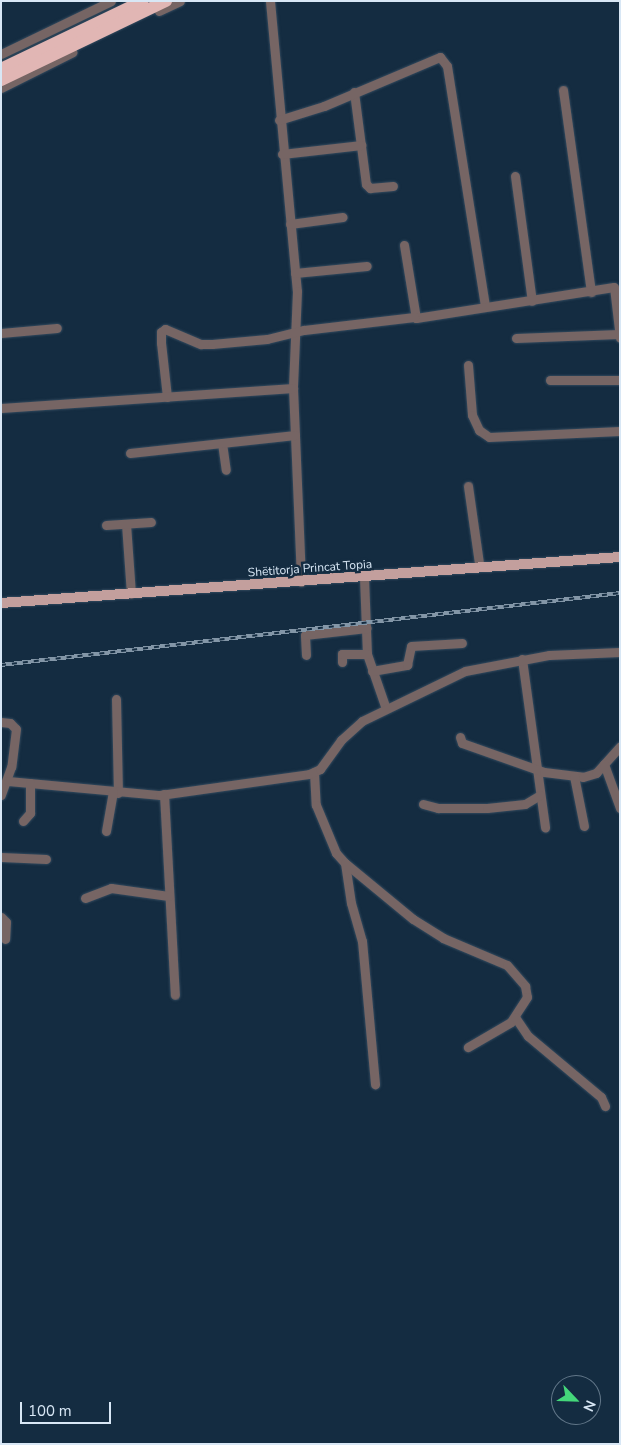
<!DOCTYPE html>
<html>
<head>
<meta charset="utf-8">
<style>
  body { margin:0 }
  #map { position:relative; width:621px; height:1445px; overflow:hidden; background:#142c41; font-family:"Nunito Sans",sans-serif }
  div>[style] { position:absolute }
  .roads { filter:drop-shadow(0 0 1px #334a5e) drop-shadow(0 0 1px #334a5e) }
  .minor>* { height:9px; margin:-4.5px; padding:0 4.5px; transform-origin:4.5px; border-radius:4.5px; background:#766564 }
  .major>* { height:10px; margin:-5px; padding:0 5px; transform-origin:5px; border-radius:5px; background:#c39f9d }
  .highway>* { height:12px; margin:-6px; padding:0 6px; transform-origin:6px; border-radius:6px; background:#e1b6b4 }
  .rail>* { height:4px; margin-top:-2px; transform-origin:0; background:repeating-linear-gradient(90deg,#142c41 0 5.5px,#8396a7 0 11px); box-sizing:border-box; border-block:1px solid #8396a7 }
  span { translate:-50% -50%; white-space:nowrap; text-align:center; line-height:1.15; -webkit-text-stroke:5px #142c41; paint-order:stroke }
  .street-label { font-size:12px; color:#d8e7f5 }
  .frame { position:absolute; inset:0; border:2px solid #d8e7f5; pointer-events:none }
  .north { position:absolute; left:551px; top:1375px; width:50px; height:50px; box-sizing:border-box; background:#142c41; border:1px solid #627789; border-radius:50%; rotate:114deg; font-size:14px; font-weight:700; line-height:20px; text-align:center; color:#d8e7f5 }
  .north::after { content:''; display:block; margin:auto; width:18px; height:22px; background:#44d77a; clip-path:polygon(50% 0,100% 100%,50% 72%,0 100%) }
  .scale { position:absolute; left:20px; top:1402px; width:91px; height:22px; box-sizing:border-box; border:2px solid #d8e7f5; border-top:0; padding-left:6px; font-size:15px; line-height:18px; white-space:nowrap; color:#d8e7f5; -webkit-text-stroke:4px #142c41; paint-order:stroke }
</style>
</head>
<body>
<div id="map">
  <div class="roads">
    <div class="minor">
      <i style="left:270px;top:1px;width:291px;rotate:84.7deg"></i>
      <i style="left:297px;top:291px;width:97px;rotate:92.4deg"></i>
      <i style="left:293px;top:388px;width:194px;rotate:87.6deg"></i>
      <i style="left:159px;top:11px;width:23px;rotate:-25deg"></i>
      <i style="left:1px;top:54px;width:122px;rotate:-25.7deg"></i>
      <i style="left:1px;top:88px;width:80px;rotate:-26.6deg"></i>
      <i style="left:563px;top:90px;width:204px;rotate:82.1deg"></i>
      <i style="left:354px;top:92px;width:93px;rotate:82.6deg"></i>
      <i style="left:366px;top:184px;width:6px;rotate:45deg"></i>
      <i style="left:370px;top:188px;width:23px;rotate:-5deg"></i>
      <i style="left:279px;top:120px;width:47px;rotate:-17.3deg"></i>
      <i style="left:324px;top:106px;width:126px;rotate:-22.9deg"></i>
      <i style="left:440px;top:57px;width:11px;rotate:52deg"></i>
      <i style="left:447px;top:66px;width:243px;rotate:81deg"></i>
      <i style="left:282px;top:154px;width:80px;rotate:-6.5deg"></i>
      <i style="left:515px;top:176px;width:126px;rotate:82.3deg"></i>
      <i style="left:290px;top:224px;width:53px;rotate:-7.5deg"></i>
      <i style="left:404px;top:245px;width:74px;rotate:80.7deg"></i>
      <i style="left:416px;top:318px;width:200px;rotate:-8.9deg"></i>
      <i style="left:614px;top:287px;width:51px;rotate:83.3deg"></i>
      <i style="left:295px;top:273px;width:72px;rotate:-5.6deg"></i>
      <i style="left:1px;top:333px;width:56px;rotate:-5.1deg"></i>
      <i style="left:516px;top:338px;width:103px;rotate:-2.2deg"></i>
      <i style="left:468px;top:365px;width:50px;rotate:85.4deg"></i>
      <i style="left:472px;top:415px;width:17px;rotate:65deg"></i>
      <i style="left:479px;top:430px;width:12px;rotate:35deg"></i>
      <i style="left:489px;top:437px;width:131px;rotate:-2.6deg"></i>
      <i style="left:550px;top:380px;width:70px"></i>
      <i style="left:167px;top:397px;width:54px;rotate:-96.3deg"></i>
      <i style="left:161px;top:343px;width:11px;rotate:-90deg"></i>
      <i style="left:161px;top:332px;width:5px;rotate:-37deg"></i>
      <i style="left:165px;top:329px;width:39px;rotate:23deg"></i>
      <i style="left:201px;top:344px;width:11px"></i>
      <i style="left:212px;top:344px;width:55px;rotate:-5.2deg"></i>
      <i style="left:267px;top:339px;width:38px;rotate:-14deg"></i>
      <i style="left:304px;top:330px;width:111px;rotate:-6.7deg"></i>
      <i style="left:1px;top:408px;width:293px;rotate:-3.9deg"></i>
      <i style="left:222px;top:443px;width:27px;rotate:82deg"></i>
      <i style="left:130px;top:453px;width:166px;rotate:-6.2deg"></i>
      <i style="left:468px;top:486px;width:78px;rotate:81.9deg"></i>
      <i style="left:126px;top:524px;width:70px;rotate:85.9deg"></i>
      <i style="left:106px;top:525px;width:45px;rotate:-3.8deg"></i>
      <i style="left:364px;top:577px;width:77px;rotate:87.8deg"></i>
      <i style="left:367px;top:654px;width:58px;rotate:70.9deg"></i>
      <i style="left:306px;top:655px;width:20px;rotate:-93deg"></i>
      <i style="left:305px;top:635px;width:62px;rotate:-6.4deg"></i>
      <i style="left:522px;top:659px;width:170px;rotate:82.2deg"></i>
      <i style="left:342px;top:662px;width:8px;rotate:-90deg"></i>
      <i style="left:342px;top:654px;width:25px"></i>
      <i style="left:372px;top:671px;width:36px;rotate:-10deg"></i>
      <i style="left:407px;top:665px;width:19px;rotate:-78deg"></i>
      <i style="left:411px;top:646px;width:51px;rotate:-3.4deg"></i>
      <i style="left:116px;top:699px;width:94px;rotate:88.8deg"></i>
      <i style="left:1px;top:722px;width:9px;rotate:6deg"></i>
      <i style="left:10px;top:723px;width:8px;rotate:45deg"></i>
      <i style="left:16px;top:729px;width:38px;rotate:97deg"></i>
      <i style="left:11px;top:767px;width:30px;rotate:110deg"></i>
      <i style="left:460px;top:737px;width:6px;rotate:72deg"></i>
      <i style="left:462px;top:743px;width:87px;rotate:19.5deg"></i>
      <i style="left:544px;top:772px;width:39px;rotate:7deg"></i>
      <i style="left:583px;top:777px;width:14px;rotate:-17deg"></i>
      <i style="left:596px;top:773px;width:36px;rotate:-48deg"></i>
      <i style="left:604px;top:764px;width:47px;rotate:70deg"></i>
      <i style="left:314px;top:772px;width:33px;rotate:87deg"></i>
      <i style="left:316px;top:805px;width:52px;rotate:67.4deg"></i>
      <i style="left:336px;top:853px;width:13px;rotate:48deg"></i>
      <i style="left:345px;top:863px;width:88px;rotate:39.5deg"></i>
      <i style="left:413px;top:919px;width:36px;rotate:32deg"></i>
      <i style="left:443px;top:938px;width:69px;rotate:22.9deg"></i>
      <i style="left:507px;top:965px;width:28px;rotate:49deg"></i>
      <i style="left:525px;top:986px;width:11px;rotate:80deg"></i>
      <i style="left:527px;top:997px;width:30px;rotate:123deg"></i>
      <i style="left:511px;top:1022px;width:50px;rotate:149.8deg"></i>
      <i style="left:574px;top:776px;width:51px;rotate:78.7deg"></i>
      <i style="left:8px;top:781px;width:153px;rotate:5.3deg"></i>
      <i style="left:160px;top:795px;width:150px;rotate:-8deg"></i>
      <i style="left:309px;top:774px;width:12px;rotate:-24deg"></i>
      <i style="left:320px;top:769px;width:36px;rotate:-54deg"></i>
      <i style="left:341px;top:740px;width:28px;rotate:-42deg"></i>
      <i style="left:362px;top:721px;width:114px;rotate:-25.9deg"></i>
      <i style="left:465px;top:671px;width:86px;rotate:-10.8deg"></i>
      <i style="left:549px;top:655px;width:71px;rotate:-2.4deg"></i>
      <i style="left:164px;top:794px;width:201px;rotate:86.9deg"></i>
      <i style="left:423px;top:804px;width:16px;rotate:15deg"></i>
      <i style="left:438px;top:808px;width:49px"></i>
      <i style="left:487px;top:808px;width:38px;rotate:-6deg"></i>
      <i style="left:525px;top:804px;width:17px;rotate:-31deg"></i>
      <i style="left:23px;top:821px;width:11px;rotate:-49deg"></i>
      <i style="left:30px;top:813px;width:30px;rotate:-90deg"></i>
      <i style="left:106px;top:831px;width:40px;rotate:-80deg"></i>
      <i style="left:1px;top:857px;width:45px;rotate:2.5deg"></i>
      <i style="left:345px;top:863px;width:40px;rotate:81.5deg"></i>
      <i style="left:351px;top:903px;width:40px;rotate:74deg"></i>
      <i style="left:362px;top:941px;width:144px;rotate:84.8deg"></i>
      <i style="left:85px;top:898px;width:28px;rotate:-21deg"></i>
      <i style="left:111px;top:888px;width:58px;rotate:8deg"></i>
      <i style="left:1px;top:917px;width:7px;rotate:45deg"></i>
      <i style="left:6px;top:922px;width:17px;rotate:93deg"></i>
      <i style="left:515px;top:1017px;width:23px;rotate:56deg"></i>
      <i style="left:528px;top:1036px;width:95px;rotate:39.9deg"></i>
      <i style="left:601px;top:1097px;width:10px;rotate:66deg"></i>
    </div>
    <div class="major">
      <i style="left:1px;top:603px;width:621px;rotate:-4.25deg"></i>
    </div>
    <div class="highway">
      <i style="left:1px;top:69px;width:157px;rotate:-25.6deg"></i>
      <i style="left:1px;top:80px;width:183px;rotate:-25.6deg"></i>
    </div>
  </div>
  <div class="rail">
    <i style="left:1px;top:665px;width:623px;rotate:-6.63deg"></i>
  </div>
  <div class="street-label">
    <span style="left:310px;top:569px;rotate:-4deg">Shëtitorja Princat Topia</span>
  </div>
  <div class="frame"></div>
  <div class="north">N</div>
  <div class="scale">100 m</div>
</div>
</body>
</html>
